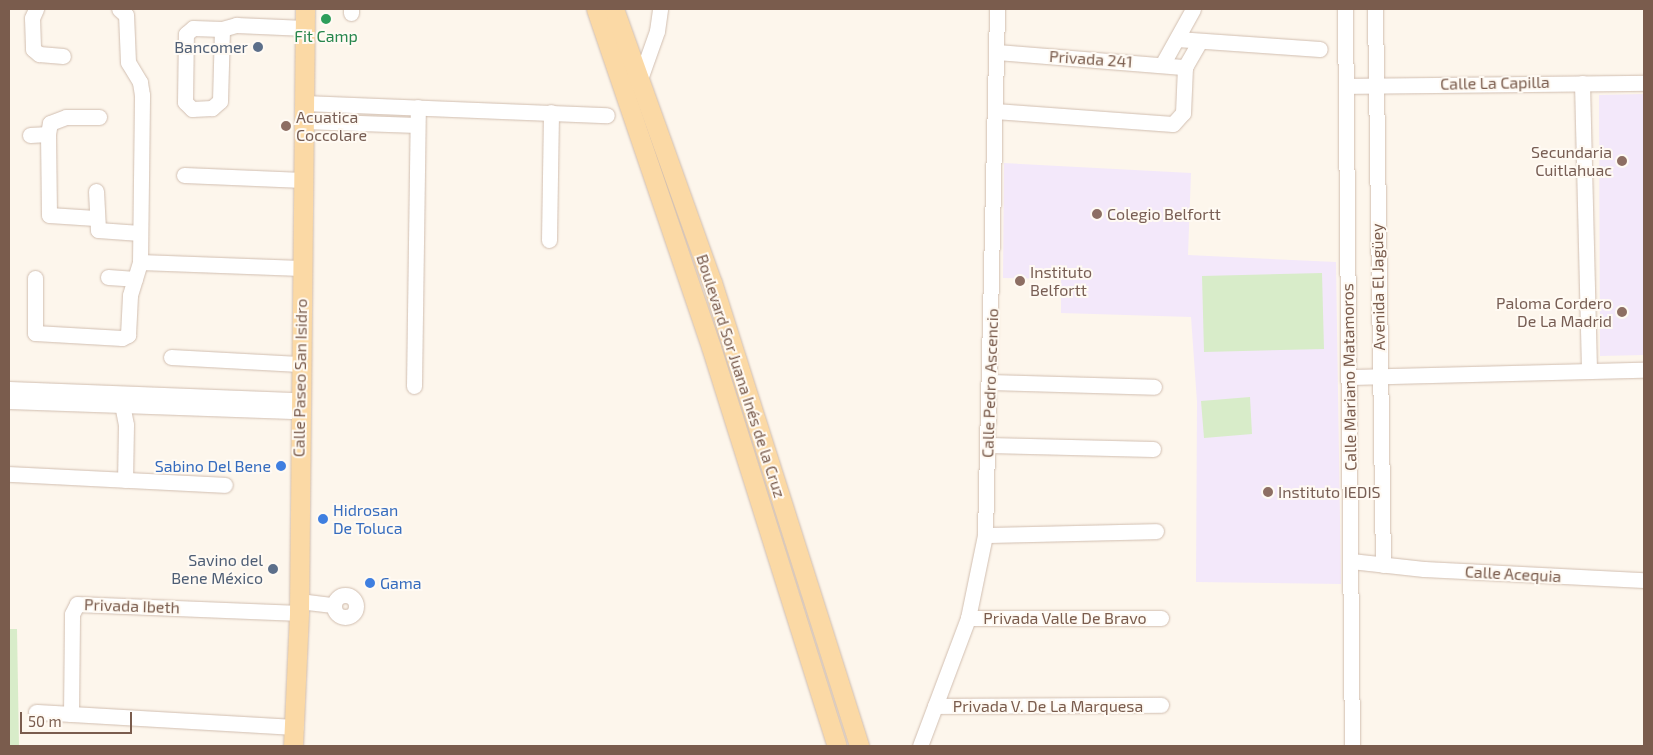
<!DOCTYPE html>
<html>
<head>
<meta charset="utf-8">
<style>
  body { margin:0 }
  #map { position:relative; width:1653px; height:755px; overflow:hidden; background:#fdf6ec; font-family:"Exo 2",sans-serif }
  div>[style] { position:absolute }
  .education>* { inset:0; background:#f3e8fa }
  .green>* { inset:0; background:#d8ecc9 }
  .roads { filter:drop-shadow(0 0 1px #d1beb0) drop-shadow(0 0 1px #d1beb0) }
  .minor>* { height:15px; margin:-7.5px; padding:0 7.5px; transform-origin:7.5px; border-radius:7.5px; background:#fff }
  .minor>.ring { margin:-7.5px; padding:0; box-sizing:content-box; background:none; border:15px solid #fff; border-radius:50% }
  .major>* { height:19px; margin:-9.5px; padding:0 9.5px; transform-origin:9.5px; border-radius:9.5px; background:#fbd9a5 }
  .dots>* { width:14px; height:14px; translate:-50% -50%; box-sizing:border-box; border:2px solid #fffaf3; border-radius:50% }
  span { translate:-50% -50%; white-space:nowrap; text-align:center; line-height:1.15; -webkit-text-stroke:4px #fffaf3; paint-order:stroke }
  .leisure-label { font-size:16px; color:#27864d }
  .service-label { font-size:16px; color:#4e5e75 }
  .right { translate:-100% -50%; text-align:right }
  .street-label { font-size:16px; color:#7a5c4d }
  .education-label { font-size:16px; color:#785e54 }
  .left { translate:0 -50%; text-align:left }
  .shop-label { font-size:16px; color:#366cbe }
  .frame { position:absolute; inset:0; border:10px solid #7a5c4d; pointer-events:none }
  .scale { position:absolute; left:20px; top:712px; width:112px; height:22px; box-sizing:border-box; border:2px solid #7a5c4d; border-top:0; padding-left:6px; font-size:15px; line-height:18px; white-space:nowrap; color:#7a5c4d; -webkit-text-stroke:4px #fffaf3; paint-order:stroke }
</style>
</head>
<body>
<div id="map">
  <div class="education">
    <i style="clip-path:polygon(1644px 94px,1644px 355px,1600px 356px,1599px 95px)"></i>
    <i style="clip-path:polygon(1004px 163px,1191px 173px,1188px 255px,1336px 262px,1341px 584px,1196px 582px,1197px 402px,1191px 317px,1061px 313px,1061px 279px,1003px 278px)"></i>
  </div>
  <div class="green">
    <i style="clip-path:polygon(1322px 273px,1324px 349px,1204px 352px,1202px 276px)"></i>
    <i style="clip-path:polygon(1250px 397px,1252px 434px,1204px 438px,1201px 401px)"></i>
    <i style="clip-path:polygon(9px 629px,17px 629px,19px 746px,9px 746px)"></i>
  </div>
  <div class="roads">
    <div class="minor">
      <i style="left:36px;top:9px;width:10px;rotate:114deg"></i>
      <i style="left:32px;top:18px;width:31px;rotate:88deg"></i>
      <i style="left:33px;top:49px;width:8px;rotate:40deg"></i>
      <i style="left:39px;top:54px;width:24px;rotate:5deg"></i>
      <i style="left:1345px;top:9px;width:737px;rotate:89.46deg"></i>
      <i style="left:1375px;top:9px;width:556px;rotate:89.18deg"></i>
      <i style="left:351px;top:13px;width:4px;rotate:-90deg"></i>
      <i style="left:193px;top:28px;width:29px;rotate:2deg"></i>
      <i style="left:222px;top:29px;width:72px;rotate:91.6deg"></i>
      <i style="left:220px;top:101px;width:11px;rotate:139deg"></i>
      <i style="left:212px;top:108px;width:20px;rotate:177deg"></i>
      <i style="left:192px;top:109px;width:10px;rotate:-135deg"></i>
      <i style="left:185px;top:102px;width:68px;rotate:-89.2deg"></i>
      <i style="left:186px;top:34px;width:9px;rotate:-41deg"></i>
      <i style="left:222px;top:29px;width:15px;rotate:-16deg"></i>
      <i style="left:236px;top:25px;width:69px;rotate:2.5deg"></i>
      <i style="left:1177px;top:39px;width:143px;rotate:4deg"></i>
      <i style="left:997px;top:52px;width:189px;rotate:4.6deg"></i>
      <i style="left:1162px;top:65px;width:64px;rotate:-61deg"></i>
      <i style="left:640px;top:79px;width:51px;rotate:-70.5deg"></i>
      <i style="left:657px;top:31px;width:22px;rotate:-82deg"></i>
      <i style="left:1582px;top:83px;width:287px;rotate:88.6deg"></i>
      <i style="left:1346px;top:86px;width:298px;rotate:-0.6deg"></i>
      <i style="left:304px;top:103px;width:303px;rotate:2.3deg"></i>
      <i style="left:995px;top:111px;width:178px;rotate:4.2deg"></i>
      <i style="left:1173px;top:124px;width:15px;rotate:-48deg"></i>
      <i style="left:1183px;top:113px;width:46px;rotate:-87.5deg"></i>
      <i style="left:1185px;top:67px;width:30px;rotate:-60deg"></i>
      <i style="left:303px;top:121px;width:114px;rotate:2deg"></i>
      <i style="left:30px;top:135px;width:18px;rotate:-3deg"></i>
      <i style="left:184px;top:175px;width:119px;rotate:2.4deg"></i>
      <i style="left:96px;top:191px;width:39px;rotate:87deg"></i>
      <i style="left:98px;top:230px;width:42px;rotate:4.1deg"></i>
      <i style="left:95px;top:218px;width:46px;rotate:-176.3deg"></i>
      <i style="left:49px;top:215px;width:81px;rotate:-90.7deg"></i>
      <i style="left:48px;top:134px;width:11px;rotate:-80deg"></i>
      <i style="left:50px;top:123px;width:17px;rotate:-21deg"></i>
      <i style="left:66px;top:117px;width:33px"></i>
      <i style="left:549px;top:240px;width:128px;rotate:-89.1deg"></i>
      <i style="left:140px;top:262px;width:161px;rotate:2.1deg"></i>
      <i style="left:108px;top:277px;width:27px;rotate:4deg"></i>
      <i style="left:35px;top:278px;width:55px;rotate:90deg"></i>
      <i style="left:35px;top:333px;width:87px;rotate:3.3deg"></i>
      <i style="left:122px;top:338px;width:7px;rotate:-27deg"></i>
      <i style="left:128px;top:335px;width:40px;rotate:-87.1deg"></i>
      <i style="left:130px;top:295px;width:34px;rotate:-73deg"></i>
      <i style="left:140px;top:262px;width:167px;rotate:-89.3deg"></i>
      <i style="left:142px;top:95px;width:13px;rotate:-99deg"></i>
      <i style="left:140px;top:82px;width:23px;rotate:-121deg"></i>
      <i style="left:128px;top:62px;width:47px;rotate:-92.4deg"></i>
      <i style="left:126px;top:15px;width:9px;rotate:-139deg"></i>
      <i style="left:171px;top:357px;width:128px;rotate:3.1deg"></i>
      <i style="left:1349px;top:377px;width:295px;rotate:-1.4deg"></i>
      <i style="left:990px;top:382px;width:164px;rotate:1.7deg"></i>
      <i style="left:414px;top:386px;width:279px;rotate:-89.2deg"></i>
      <i style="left:9px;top:389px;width:290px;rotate:2.2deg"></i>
      <i style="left:121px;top:399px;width:26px;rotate:79deg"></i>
      <i style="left:126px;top:425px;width:55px;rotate:91deg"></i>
      <i style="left:9px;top:401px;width:290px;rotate:2deg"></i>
      <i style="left:988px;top:445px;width:165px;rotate:1.4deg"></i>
      <i style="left:10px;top:474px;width:215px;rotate:2.9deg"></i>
      <i style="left:985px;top:535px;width:171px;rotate:-1.3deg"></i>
      <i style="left:1351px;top:561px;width:73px;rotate:6.3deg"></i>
      <i style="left:1424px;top:569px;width:220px;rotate:2.9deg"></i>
      <i class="ring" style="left:334px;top:595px;width:7px;height:7px"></i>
      <i style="left:299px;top:601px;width:34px;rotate:7deg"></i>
      <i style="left:968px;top:618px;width:193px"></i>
      <i style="left:935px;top:706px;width:226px;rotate:-0.3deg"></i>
      <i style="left:36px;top:712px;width:260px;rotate:3.3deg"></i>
      <i style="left:71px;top:714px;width:100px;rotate:-89.4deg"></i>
      <i style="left:72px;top:614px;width:11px;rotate:-63deg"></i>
      <i style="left:77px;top:604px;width:222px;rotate:2.3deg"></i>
      <i style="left:920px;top:746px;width:137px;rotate:-69.4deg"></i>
      <i style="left:968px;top:618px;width:85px;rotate:-78.4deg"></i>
      <i style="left:985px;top:535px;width:526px;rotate:-88.69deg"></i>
    </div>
    <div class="major">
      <i style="left:596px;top:9px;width:357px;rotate:71.2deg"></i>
      <i style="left:711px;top:347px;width:418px;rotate:72.5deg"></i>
      <i style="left:614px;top:9px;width:290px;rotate:70.3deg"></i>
      <i style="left:712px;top:282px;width:487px;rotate:72.4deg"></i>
      <i style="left:293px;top:746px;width:133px;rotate:-87.4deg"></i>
      <i style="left:299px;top:613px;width:604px;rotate:-89.43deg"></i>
    </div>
  </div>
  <div class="dots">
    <i style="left:326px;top:19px;background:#2e9e5b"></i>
    <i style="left:258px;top:47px;background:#5c6f8a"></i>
    <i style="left:286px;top:126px;background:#8d6e63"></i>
    <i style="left:1622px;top:161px;background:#8d6e63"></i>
    <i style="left:1097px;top:214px;background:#8d6e63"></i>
    <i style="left:1020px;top:281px;background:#8d6e63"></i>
    <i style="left:1622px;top:312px;background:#8d6e63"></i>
    <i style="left:281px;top:466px;background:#3f7fe0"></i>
    <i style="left:1268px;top:492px;background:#8d6e63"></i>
    <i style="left:323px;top:519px;background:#3f7fe0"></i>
    <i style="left:273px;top:569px;background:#5c6f8a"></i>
    <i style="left:370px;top:583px;background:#3f7fe0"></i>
  </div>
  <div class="leisure-label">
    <span style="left:326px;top:36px">Fit Camp</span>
  </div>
  <div class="service-label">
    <span class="right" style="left:248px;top:47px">Bancomer</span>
    <span class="right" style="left:263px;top:569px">Savino del<br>Bene México</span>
  </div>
  <div class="street-label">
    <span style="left:1091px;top:59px;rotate:4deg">Privada 241</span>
    <span style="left:1495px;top:83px;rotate:-1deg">Calle La Capilla</span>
    <span style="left:1378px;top:287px;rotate:-91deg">Avenida El Jagüey</span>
    <span style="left:741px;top:376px;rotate:72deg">Boulevard Sor Juana Inés de la Cruz</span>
    <span style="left:1349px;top:377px;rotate:-91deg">Calle Mariano Matamoros</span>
    <span style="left:300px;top:378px;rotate:-89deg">Calle Paseo San Isidro</span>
    <span style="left:990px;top:383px;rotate:-88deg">Calle Pedro Ascencio</span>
    <span style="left:1513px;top:574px;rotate:3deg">Calle Acequia</span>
    <span style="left:132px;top:606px;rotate:2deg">Privada Ibeth</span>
    <span style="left:1065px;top:618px">Privada Valle De Bravo</span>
    <span style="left:1048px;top:706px">Privada V. De La Marquesa</span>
  </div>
  <div class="education-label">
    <span class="left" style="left:296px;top:126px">Acuatica<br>Coccolare</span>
    <span class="right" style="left:1612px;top:161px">Secundaria<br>Cuitlahuac</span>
    <span class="left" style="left:1107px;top:214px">Colegio Belfortt</span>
    <span class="left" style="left:1030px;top:281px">Instituto<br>Belfortt</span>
    <span class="right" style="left:1612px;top:312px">Paloma Cordero<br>De La Madrid</span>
    <span class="left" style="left:1278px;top:492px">Instituto IEDIS</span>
  </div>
  <div class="shop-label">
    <span class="right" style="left:271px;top:466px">Sabino Del Bene</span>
    <span class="left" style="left:333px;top:519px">Hidrosan<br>De Toluca</span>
    <span class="left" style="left:380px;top:583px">Gama</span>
  </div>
  <div class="frame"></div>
  <div class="scale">50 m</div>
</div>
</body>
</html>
